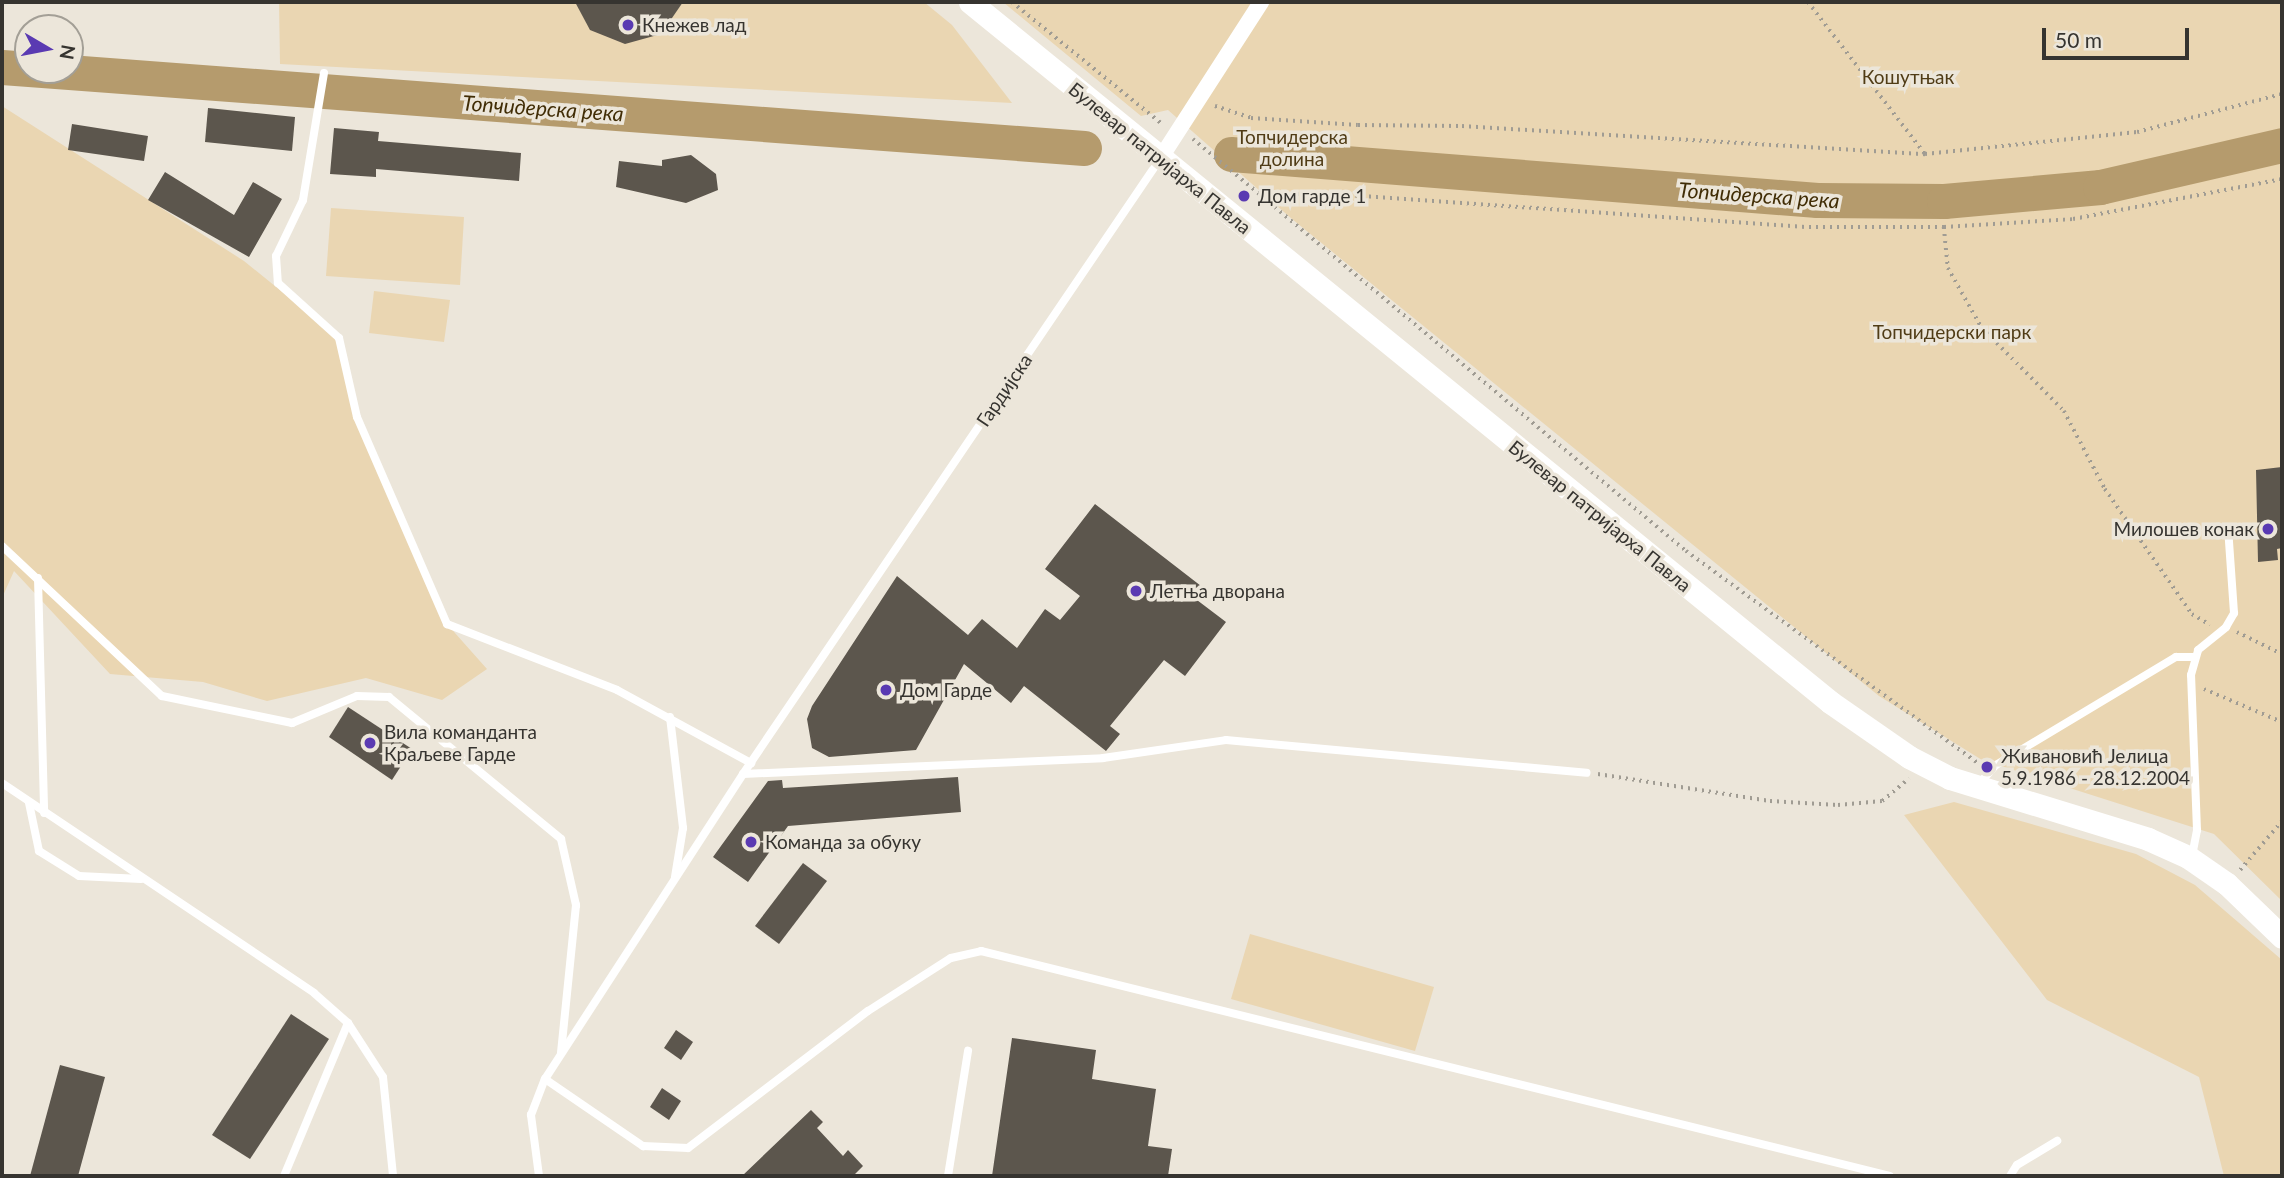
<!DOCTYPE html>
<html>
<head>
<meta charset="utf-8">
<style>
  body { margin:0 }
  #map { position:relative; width:2284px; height:1178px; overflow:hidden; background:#ece6da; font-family:Lato,sans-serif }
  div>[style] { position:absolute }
  .green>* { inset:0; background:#ead6b2 }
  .river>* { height:35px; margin:-17.5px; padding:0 17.5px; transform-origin:17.5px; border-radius:17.5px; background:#b59b6d }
  .building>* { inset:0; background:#5c564d }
  .path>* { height:3.5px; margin-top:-1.75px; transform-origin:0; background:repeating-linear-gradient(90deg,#a09c93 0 2px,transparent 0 7px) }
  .service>* { height:8px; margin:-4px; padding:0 4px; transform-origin:4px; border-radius:4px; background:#fff }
  .minor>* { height:16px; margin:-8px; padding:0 8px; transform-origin:8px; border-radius:8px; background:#fff }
  .secondary>* { height:23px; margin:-11.5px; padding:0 11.5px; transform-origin:11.5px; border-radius:11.5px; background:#fff }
  .dots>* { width:19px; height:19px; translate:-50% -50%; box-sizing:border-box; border:4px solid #ece6da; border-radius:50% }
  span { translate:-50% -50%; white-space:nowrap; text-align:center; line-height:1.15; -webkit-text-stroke:7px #ece6da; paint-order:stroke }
  .poi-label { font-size:19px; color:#363430 }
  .left { translate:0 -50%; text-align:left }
  .right { translate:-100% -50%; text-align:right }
  .park-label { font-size:19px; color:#503c16 }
  .street-label { font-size:19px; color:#363430 }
  .water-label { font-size:21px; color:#412d06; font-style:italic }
  .frame { position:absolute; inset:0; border:4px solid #363430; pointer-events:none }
  .north { position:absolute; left:14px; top:14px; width:70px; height:70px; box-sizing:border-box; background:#ece6da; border:2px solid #a39f96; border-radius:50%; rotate:100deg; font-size:19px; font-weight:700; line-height:28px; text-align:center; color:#363430 }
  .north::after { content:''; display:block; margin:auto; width:24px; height:32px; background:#5a3ab2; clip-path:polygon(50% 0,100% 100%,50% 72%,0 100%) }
  .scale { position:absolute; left:2042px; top:28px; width:147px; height:32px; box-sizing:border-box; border:4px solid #363430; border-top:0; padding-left:9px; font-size:21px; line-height:24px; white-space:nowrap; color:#363430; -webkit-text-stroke:5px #ece6da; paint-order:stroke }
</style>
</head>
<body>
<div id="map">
  <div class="green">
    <i style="clip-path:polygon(279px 2px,924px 2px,952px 25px,1012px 103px,280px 64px)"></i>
    <i style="clip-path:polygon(1003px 2px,2282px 2px,2282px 901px,2214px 834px,1982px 760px,1879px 696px,1292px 219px,1168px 110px,1141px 116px)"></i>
    <i style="clip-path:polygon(2px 106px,244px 261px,339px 338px,357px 417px,447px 624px,487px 669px,442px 700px,366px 678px,267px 701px,203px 682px,110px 674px,14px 571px,2px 598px)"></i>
    <i style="clip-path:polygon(331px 208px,464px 217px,460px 285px,326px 276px)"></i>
    <i style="clip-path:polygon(374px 291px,450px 300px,444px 342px,369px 333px)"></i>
    <i style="clip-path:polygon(1954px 802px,2136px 854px,2195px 885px,2282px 960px,2282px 1176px,2224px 1176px,2199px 1077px,2047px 1000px,1904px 815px)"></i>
    <i style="clip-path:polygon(1250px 934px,1434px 987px,1415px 1051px,1231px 999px)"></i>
  </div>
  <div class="river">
    <i style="left:2px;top:67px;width:1085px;rotate:4.28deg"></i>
    <i style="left:1231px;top:154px;width:588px;rotate:4.49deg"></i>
    <i style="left:1817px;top:200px;width:127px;rotate:0.5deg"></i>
    <i style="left:1944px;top:201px;width:157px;rotate:-5.1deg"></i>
    <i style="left:2100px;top:187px;width:187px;rotate:-13deg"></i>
  </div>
  <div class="building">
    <i style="clip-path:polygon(575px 2px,683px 2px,661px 34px,625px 44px,590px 30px)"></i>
    <i style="clip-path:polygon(208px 108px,295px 117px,292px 151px,205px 142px)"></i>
    <i style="clip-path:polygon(72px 124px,148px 136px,144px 161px,68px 150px)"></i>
    <i style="clip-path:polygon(334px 128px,379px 132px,378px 141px,521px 153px,519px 181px,376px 169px,376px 177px,330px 174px)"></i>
    <i style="clip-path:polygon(691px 155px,716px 174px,718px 190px,686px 203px,616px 187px,619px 161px,662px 166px,662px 160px)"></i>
    <i style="clip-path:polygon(165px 172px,234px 215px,253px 182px,282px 199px,249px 257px,148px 200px)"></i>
    <i style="clip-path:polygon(2282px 467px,2282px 548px,2277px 549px,2278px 560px,2258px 562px,2256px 470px)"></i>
    <i style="clip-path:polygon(1095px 504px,1201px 586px,1193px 597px,1226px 622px,1185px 676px,1164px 660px,1110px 726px,1120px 734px,1106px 751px,1024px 686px,1011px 703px,964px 664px,916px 750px,829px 757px,812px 748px,807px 719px,812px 706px,897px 576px,968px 635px,982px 619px,1017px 648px,1045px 609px,1060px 620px,1080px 596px,1045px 569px)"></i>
    <i style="clip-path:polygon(348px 707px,412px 749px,392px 780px,329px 737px)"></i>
    <i style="clip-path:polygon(958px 777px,961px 812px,788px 826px,748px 882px,713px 857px,768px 781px,782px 780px,783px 788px)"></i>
    <i style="clip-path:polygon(803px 863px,827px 881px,779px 944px,755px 926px)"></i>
    <i style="clip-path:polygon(291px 1014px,329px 1039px,250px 1159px,212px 1135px)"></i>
    <i style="clip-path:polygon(676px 1030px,693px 1042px,681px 1060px,664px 1048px)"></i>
    <i style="clip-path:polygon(1012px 1038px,1096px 1050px,1092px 1079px,1156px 1089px,1148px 1146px,1172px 1149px,1168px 1176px,992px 1176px)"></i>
    <i style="clip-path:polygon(60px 1065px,105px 1077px,78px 1176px,30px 1176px)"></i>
    <i style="clip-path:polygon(662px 1088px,681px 1101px,669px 1120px,650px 1107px)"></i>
    <i style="clip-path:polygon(811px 1110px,823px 1122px,817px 1128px,843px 1156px,848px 1150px,863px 1166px,853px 1176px,742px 1176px)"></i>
  </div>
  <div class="path">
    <i style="left:1012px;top:2px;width:193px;rotate:39.1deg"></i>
    <i style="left:1808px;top:2px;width:192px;rotate:52.4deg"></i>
    <i style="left:1215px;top:106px;width:38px;rotate:18deg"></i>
    <i style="left:1251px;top:118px;width:107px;rotate:3.7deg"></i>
    <i style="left:1358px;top:125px;width:104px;rotate:0.6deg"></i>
    <i style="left:1462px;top:126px;width:464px;rotate:3.5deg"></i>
    <i style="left:1925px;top:154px;width:213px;rotate:-5.9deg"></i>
    <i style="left:2137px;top:132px;width:150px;rotate:-14.7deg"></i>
    <i style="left:1193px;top:139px;width:89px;rotate:39.6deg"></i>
    <i style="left:1262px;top:196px;width:58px;rotate:-3deg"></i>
    <i style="left:1320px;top:193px;width:490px;rotate:4deg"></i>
    <i style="left:1809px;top:227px;width:135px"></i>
    <i style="left:1944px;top:227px;width:129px;rotate:-3.5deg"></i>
    <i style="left:2073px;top:219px;width:213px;rotate:-10.8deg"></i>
    <i style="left:1264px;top:198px;width:550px;rotate:39.91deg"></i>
    <i style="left:1686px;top:551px;width:362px;rotate:36deg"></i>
    <i style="left:1944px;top:227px;width:41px;rotate:84.4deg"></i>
    <i style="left:1948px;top:268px;width:69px;rotate:60.5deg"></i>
    <i style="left:1982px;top:328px;width:117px;rotate:45.3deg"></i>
    <i style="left:2064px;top:411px;width:88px;rotate:62.3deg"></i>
    <i style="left:2105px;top:489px;width:152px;rotate:55.2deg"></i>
    <i style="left:2192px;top:614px;width:21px;rotate:31deg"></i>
    <i style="left:2237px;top:632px;width:50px;rotate:26.1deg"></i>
    <i style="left:2204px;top:689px;width:85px;rotate:22.9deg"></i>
    <i style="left:1598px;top:774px;width:174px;rotate:8.9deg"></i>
    <i style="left:1770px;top:801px;width:68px;rotate:3.4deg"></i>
    <i style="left:1838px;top:805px;width:44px;rotate:-5.2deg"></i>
    <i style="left:1882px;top:801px;width:35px;rotate:-40deg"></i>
    <i style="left:2240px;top:870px;width:65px;rotate:-49.4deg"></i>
  </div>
  <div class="service">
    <i style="left:324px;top:73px;width:129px;rotate:99.4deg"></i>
    <i style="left:303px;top:200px;width:62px;rotate:115.7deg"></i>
    <i style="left:276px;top:256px;width:27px;rotate:86deg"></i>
    <i style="left:278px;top:283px;width:82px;rotate:42deg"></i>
    <i style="left:339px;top:338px;width:81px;rotate:77.2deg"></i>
    <i style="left:357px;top:417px;width:226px;rotate:66.5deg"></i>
    <i style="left:447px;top:624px;width:182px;rotate:21.2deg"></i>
    <i style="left:617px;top:690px;width:153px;rotate:28.6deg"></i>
    <i style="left:2px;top:546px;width:219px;rotate:43.2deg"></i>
    <i style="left:162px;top:696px;width:133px;rotate:11.7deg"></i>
    <i style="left:292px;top:723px;width:70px;rotate:-22.6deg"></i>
    <i style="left:357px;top:696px;width:32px;rotate:2deg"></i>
    <i style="left:389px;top:697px;width:223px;rotate:39.5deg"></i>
    <i style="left:561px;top:839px;width:68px;rotate:77.2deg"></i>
    <i style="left:576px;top:905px;width:148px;rotate:95.8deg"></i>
    <i style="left:38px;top:578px;width:235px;rotate:88.5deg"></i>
    <i style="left:670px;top:717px;width:112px;rotate:83.3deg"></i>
    <i style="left:683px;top:828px;width:50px;rotate:99.3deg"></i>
    <i style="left:743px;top:774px;width:360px;rotate:-2.5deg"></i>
    <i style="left:1103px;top:758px;width:124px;rotate:-8.3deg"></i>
    <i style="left:1226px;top:740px;width:362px;rotate:5.2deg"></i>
    <i style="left:2px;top:783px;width:376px;rotate:33.9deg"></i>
    <i style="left:314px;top:993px;width:45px;rotate:41.4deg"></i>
    <i style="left:348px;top:1023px;width:64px;rotate:57.1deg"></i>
    <i style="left:383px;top:1077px;width:100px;rotate:84.2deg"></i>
    <i style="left:1978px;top:785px;width:27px;rotate:-48deg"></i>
    <i style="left:1996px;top:765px;width:210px;rotate:-31deg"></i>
    <i style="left:2176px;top:657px;width:19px"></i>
    <i style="left:29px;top:803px;width:49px;rotate:78.2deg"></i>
    <i style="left:39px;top:851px;width:47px;rotate:32deg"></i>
    <i style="left:79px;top:876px;width:62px;rotate:2.8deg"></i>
    <i style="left:2192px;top:856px;width:26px;rotate:-79deg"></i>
    <i style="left:2197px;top:830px;width:155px;rotate:-92.2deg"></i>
    <i style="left:2191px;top:675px;width:26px;rotate:-74deg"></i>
    <i style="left:2198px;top:650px;width:36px;rotate:-39deg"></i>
    <i style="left:2226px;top:627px;width:16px;rotate:-60deg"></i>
    <i style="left:2234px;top:613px;width:86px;rotate:-94deg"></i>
    <i style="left:545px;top:1079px;width:119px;rotate:34.4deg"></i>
    <i style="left:643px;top:1146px;width:45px;rotate:2.5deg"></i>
    <i style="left:688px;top:1148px;width:226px;rotate:-37.3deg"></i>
    <i style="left:868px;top:1011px;width:98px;rotate:-32.6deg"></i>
    <i style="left:951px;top:958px;width:31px;rotate:-13deg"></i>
    <i style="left:981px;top:951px;width:936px;rotate:13.9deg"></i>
    <i style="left:284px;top:1176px;width:166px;rotate:-67.3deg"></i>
    <i style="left:539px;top:1176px;width:62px;rotate:-97.5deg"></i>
    <i style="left:531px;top:1115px;width:39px;rotate:-69deg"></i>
    <i style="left:545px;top:1079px;width:364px;rotate:-57deg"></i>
    <i style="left:743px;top:774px;width:743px;rotate:-55.86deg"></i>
    <i style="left:948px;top:1176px;width:127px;rotate:-80.9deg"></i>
    <i style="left:2010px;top:1176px;width:13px;rotate:-58deg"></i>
    <i style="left:2017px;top:1165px;width:47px;rotate:-31deg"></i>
  </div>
  <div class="minor">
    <i style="left:1160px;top:159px;width:187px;rotate:-57.2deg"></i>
  </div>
  <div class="secondary">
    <i style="left:970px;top:2px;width:1109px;rotate:39.14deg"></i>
    <i style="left:1830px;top:702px;width:96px;rotate:34.8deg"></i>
    <i style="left:1909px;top:757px;width:46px;rotate:27.1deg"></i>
    <i style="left:1950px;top:778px;width:207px;rotate:17.1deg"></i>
    <i style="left:2148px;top:839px;width:44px;rotate:24.2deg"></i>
    <i style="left:2188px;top:857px;width:47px;rotate:34.7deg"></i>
    <i style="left:2227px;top:884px;width:76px;rotate:43.9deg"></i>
  </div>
  <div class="dots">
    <i style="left:628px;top:25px;background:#5a3ab2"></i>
    <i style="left:1244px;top:196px;background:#5a3ab2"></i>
    <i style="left:2268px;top:529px;background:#5a3ab2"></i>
    <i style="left:1136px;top:591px;background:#5a3ab2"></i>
    <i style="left:886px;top:690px;background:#5a3ab2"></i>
    <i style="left:370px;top:743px;background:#5a3ab2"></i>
    <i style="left:1987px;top:767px;background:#5a3ab2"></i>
    <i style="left:751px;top:842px;background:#5a3ab2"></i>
  </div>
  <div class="poi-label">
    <span class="left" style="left:642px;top:25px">Кнежев лад</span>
    <span class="left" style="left:1258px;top:196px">Дом гарде 1</span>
    <span class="right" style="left:2254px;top:529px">Милошев конак</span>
    <span class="left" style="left:1150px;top:591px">Летња дворана</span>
    <span class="left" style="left:900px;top:690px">Дом Гарде</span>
    <span class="left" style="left:384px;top:743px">Вила команданта<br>Краљеве Гарде</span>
    <span class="left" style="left:2001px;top:767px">Живановић Јелица<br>5.9.1986 - 28.12.2004</span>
    <span class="left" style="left:765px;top:842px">Команда за обуку</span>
  </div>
  <div class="park-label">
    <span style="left:1908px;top:77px">Кошутњак</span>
    <span style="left:1292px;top:148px">Топчидерска<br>долина</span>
    <span style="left:1952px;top:332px">Топчидерски парк</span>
  </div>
  <div class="street-label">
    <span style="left:1160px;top:158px;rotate:39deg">Булевар патријарха Павла</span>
    <span style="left:1004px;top:390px;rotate:-56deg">Гардијска</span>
    <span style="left:1600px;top:516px;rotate:39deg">Булевар патријарха Павла</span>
  </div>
  <div class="water-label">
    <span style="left:543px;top:108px;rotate:4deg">Топчидерска река</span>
    <span style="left:1759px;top:195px;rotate:4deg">Топчидерска река</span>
  </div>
  <div class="frame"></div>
  <div class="north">N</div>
  <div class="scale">50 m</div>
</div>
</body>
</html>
